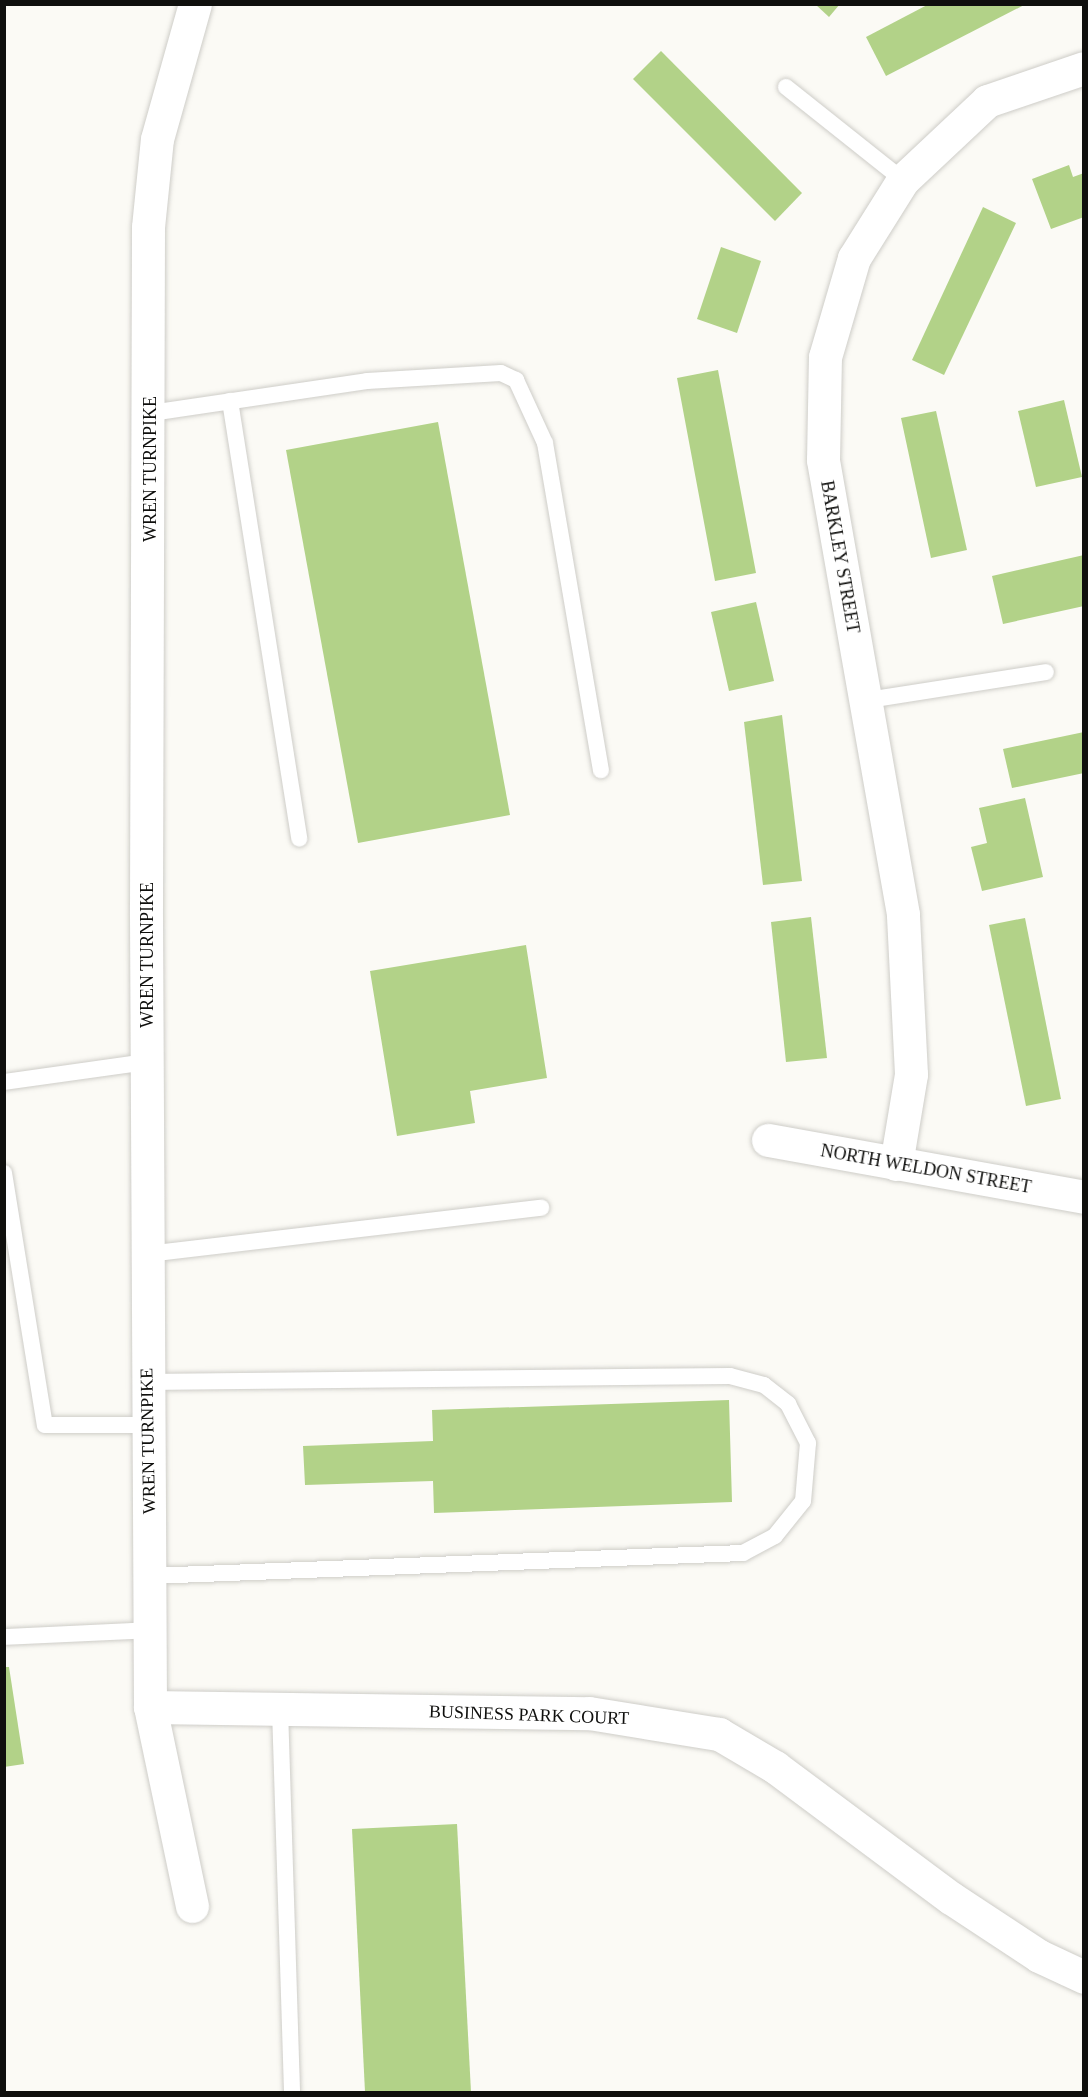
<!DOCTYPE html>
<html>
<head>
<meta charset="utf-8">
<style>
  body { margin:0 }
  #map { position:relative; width:1088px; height:2097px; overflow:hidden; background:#fbfaf5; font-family:Georgia,serif }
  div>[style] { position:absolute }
  .building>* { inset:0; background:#b2d288 }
  .roads { filter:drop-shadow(0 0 2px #cecdc8) drop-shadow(0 0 2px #cecdc8) }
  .lane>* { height:16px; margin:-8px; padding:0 8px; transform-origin:8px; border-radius:8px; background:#fff }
  .street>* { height:33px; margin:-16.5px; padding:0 16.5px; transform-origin:16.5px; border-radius:16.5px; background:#fff }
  span { translate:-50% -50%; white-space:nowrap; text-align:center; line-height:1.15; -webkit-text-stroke:4.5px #fff; paint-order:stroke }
  .street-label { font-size:18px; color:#0f0f0d }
  .frame { position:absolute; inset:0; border:6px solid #0f0f0d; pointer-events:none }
</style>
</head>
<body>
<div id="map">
  <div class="building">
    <i style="clip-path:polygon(815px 4px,840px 4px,829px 17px)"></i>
    <i style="clip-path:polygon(929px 4px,1026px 4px,886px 76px,866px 37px)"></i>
    <i style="clip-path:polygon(661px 51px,802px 193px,775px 221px,633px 79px)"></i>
    <i style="clip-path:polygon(1069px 165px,1073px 177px,1084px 173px,1084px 217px,1051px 229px,1032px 179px)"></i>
    <i style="clip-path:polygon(983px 207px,1016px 223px,944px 375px,912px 360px)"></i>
    <i style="clip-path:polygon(721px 247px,761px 261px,737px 333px,697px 319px)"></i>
    <i style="clip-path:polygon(718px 370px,756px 573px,715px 581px,677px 378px)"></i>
    <i style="clip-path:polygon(1064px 400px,1082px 477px,1036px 487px,1018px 411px)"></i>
    <i style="clip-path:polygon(936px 411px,967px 550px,931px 558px,901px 418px)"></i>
    <i style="clip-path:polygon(438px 422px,510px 815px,358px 843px,286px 450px)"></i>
    <i style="clip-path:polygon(1084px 555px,1084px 606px,1003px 624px,992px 576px)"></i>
    <i style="clip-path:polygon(756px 602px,774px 681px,729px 691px,711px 612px)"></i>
    <i style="clip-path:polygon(782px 715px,802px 881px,763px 885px,744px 722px)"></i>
    <i style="clip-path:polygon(1084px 732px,1084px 773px,1012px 788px,1003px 749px)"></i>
    <i style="clip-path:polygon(1025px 798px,1043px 877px,982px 891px,971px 847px,987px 843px,979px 808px)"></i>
    <i style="clip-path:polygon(811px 917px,827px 1058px,786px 1062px,771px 922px)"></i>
    <i style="clip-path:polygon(1025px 918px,1061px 1099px,1026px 1106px,989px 925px)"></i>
    <i style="clip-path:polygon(526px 945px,547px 1078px,470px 1091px,475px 1123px,397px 1136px,370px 971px)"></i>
    <i style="clip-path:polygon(729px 1400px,732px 1502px,434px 1513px,433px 1481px,305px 1485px,303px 1446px,433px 1441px,432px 1410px)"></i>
    <i style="clip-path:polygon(4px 1667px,9px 1667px,24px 1764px,4px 1767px)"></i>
    <i style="clip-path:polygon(457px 1824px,471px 2092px,365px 2092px,352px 1829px)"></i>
  </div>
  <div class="roads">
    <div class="lane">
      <i style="left:786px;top:87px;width:149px;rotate:38.5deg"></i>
      <i style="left:230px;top:401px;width:443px;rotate:81deg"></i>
      <i style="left:151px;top:413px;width:218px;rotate:-8.4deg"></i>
      <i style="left:367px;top:381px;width:134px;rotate:-3.4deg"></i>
      <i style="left:501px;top:373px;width:17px;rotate:25deg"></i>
      <i style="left:516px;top:380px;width:69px;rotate:65.3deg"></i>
      <i style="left:545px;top:443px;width:332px;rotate:80.3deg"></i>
      <i style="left:868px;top:700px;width:180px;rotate:-8.9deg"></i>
      <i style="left:4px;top:1082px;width:143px;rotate:-8deg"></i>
      <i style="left:4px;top:1173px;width:255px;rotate:80.8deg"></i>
      <i style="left:45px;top:1425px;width:102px"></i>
      <i style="left:147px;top:1254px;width:397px;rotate:-6.7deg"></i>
      <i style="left:146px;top:1382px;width:584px;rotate:-0.59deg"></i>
      <i style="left:730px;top:1376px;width:35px;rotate:15deg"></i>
      <i style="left:764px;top:1385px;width:31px;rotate:38deg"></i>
      <i style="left:788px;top:1404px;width:44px;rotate:62.9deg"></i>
      <i style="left:808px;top:1443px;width:58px;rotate:94.9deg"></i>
      <i style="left:803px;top:1501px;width:45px;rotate:128.7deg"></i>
      <i style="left:775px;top:1536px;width:36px;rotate:152deg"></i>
      <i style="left:743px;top:1553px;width:593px;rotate:177.78deg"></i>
      <i style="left:4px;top:1637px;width:147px;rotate:-2.7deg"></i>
      <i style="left:280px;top:1709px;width:383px;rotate:88.2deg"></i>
    </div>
    <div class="street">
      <i style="left:768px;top:1140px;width:321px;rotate:10.2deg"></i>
      <i style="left:896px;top:1164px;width:91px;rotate:-80.5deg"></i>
      <i style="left:911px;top:1074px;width:160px;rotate:-92.9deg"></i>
      <i style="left:903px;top:914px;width:461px;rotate:-100deg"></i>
      <i style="left:823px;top:460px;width:103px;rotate:-88.9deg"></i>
      <i style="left:825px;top:357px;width:103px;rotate:-73.7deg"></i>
      <i style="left:854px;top:258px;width:92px;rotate:-57.9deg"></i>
      <i style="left:903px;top:180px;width:115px;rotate:-43.2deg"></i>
      <i style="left:987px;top:101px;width:102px;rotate:-18.8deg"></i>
      <i style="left:150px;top:1707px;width:439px;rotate:0.8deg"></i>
      <i style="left:589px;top:1713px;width:132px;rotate:9.2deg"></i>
      <i style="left:719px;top:1734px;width:65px;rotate:30.5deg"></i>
      <i style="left:775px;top:1767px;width:219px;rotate:36.7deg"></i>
      <i style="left:951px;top:1898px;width:105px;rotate:33.4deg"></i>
      <i style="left:1039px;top:1956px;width:50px;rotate:25deg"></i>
      <i style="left:192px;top:1906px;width:203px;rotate:-101.9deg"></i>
      <i style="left:150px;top:1707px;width:802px;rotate:-90.29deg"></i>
      <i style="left:146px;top:905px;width:678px;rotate:-89.83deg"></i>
      <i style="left:148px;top:227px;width:88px;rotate:-84.2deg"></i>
      <i style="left:157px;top:139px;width:140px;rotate:-74.3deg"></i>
    </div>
  </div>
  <div class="street-label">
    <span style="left:150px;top:469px;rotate:-90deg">WREN TURNPIKE</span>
    <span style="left:840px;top:557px;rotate:80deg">BARKLEY STREET</span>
    <span style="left:147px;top:955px;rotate:-90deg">WREN TURNPIKE</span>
    <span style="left:926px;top:1169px;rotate:10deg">NORTH WELDON STREET</span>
    <span style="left:148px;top:1441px;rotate:-91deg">WREN TURNPIKE</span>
    <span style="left:529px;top:1715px;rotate:2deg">BUSINESS PARK COURT</span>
  </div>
  <div class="frame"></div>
</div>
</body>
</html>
